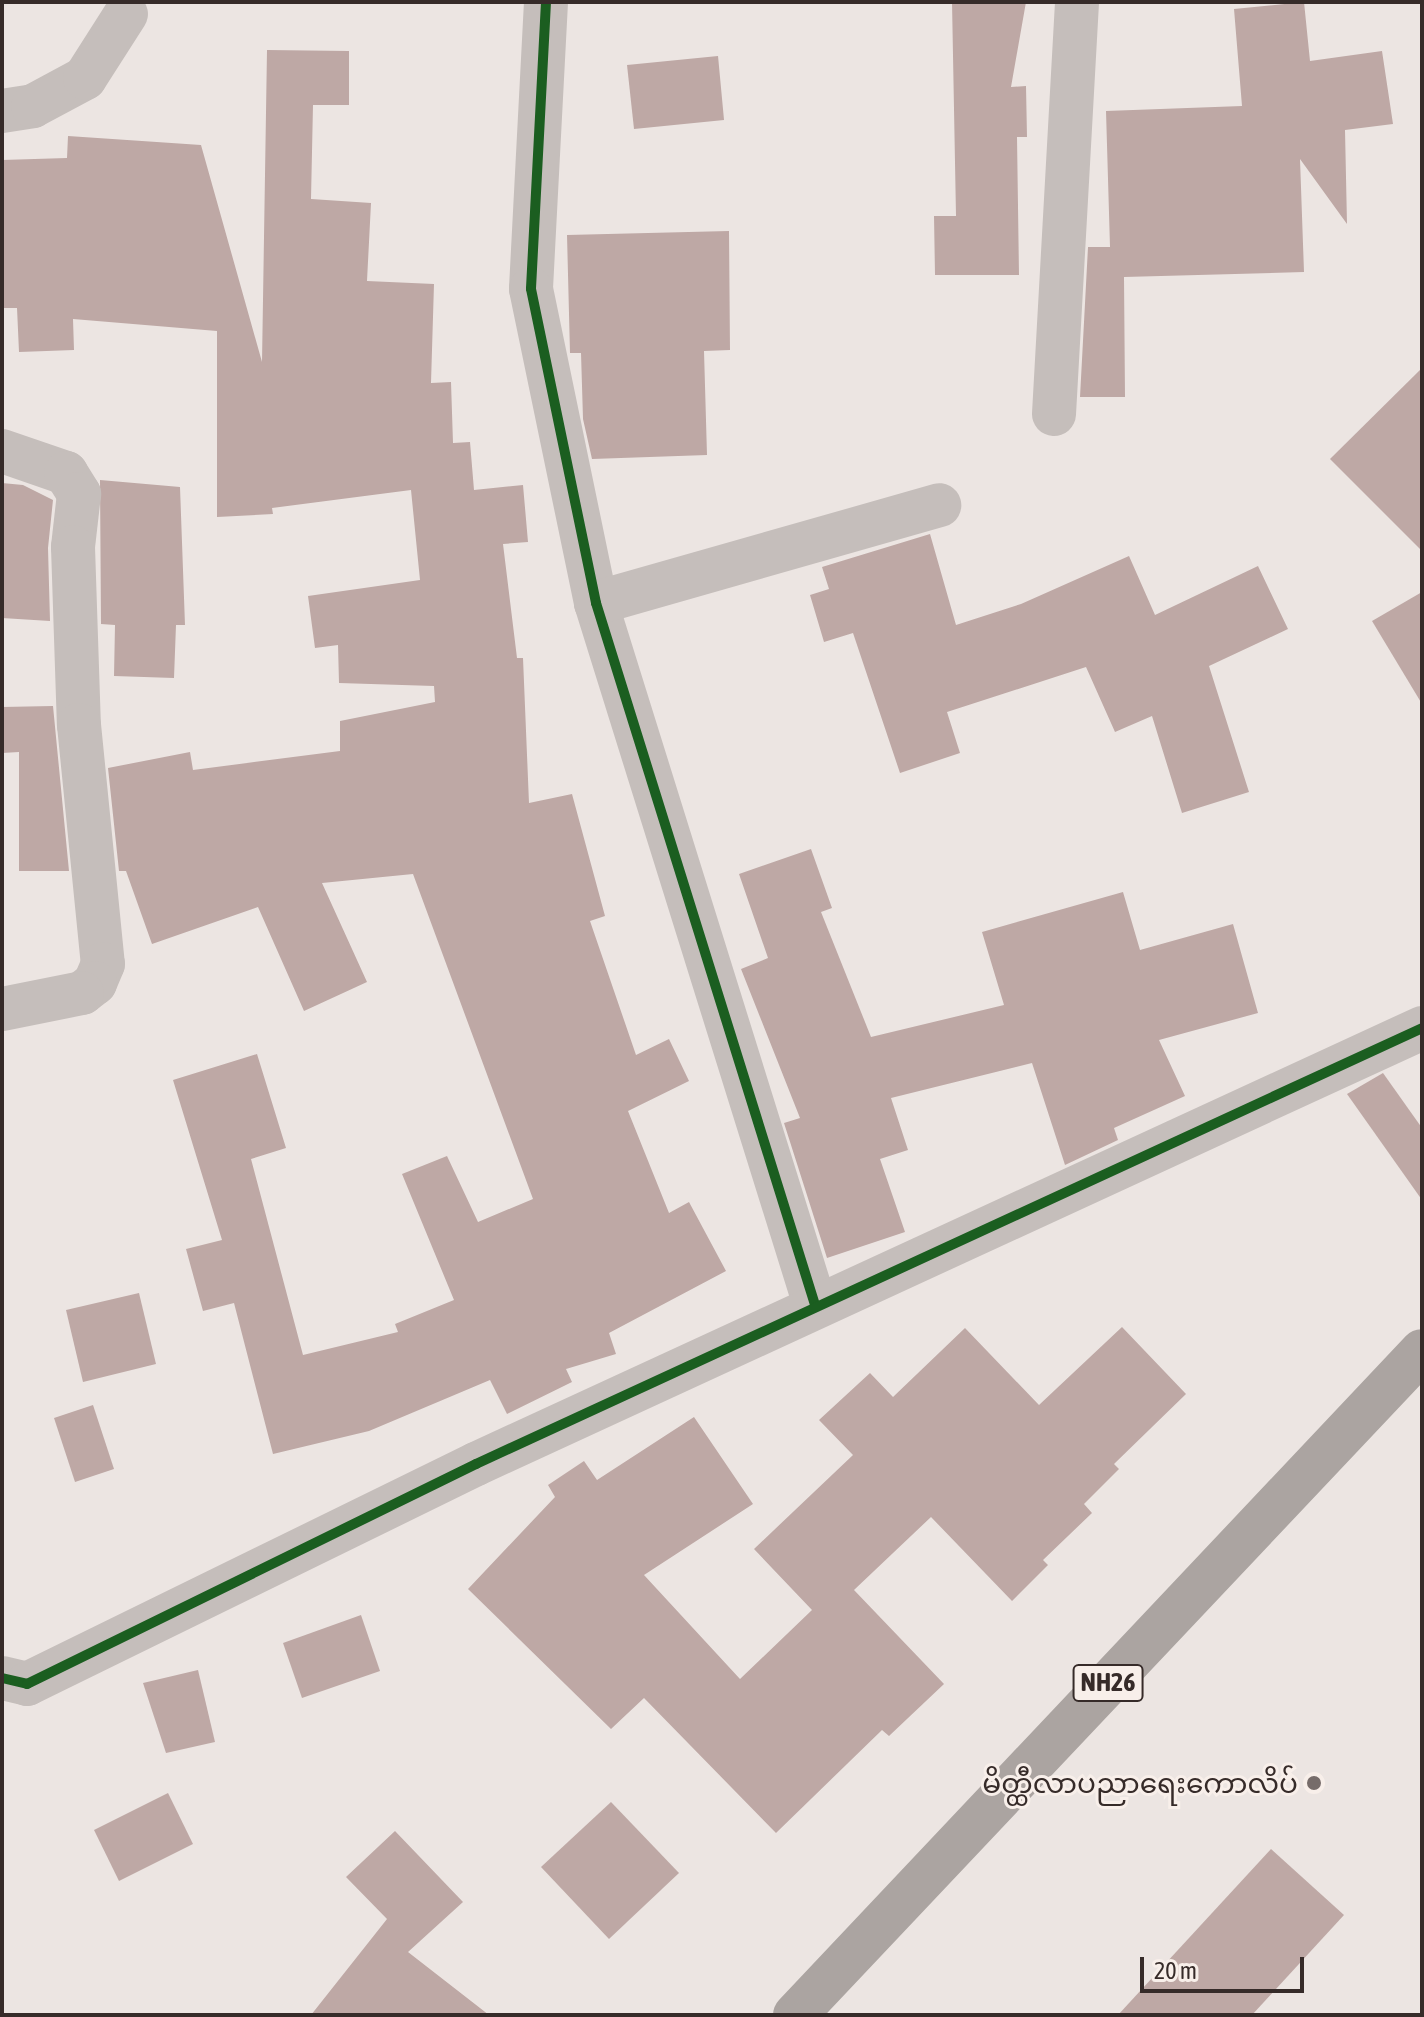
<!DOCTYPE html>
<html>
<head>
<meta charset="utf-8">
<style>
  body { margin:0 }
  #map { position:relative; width:1424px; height:2017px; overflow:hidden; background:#ece5e2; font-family:"Asap Condensed","Noto Sans Myanmar",sans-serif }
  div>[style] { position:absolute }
  .building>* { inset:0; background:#bea8a5 }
  .street>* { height:44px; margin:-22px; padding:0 22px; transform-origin:22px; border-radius:22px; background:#c5bebb }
  .highway>* { height:44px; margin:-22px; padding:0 22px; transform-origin:22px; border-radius:22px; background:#aba4a1 }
  .cycleway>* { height:10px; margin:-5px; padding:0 5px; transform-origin:5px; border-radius:5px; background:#1b5e20 }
  .dots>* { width:22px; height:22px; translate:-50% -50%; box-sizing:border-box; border:4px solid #f8efea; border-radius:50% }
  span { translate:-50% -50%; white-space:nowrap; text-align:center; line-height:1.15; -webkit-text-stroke:6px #f8efea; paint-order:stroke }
  .shield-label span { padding:2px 6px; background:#f8efea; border:2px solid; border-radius:6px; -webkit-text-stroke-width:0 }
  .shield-label { font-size:26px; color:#362b29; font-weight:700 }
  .poi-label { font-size:28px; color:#362b29 }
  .right { translate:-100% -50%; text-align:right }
  .frame { position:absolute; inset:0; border:4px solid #362b29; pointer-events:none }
  .scale { position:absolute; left:1140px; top:1957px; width:164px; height:36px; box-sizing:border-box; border:4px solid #362b29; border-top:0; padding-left:10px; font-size:24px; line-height:28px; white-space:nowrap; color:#362b29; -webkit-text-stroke:6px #f8efea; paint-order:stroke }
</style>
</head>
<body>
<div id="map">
  <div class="building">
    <i style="clip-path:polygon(952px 2px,1026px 2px,1011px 87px,1026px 86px,1027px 137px,1017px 137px,1019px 275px,935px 275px,934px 216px,956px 216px)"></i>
    <i style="clip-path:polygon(1304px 2px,1310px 61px,1382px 51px,1393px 124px,1345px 130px,1347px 224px,1300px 159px,1304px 272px,1124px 277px,1125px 397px,1080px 397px,1088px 247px,1110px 247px,1106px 111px,1242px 106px,1234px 9px)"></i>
    <i style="clip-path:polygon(267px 50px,349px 51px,349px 105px,313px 105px,311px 199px,371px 203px,367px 281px,434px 284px,431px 383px,451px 382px,453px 443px,470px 442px,474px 490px,523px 485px,528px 542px,503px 544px,517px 658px,523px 658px,529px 803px,572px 794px,605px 916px,590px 921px,636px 1055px,669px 1039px,689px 1081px,628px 1111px,669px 1213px,689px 1202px,726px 1271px,609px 1333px,616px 1354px,566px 1369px,572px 1382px,507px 1414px,490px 1380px,369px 1431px,273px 1454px,234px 1303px,203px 1311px,186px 1249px,222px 1240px,173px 1080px,257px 1054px,286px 1148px,251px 1159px,303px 1355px,398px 1332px,395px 1324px,454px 1300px,402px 1174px,447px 1156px,478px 1222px,533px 1199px,413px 874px,322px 883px,367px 982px,304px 1011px,258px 907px,152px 944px,126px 871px,119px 871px,108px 768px,190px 752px,193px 770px,340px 751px,340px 721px,435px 702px,434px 686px,339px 683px,338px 645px,315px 648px,308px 596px,420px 580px,411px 490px,272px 508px,273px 514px,217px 517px,217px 331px,73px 319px,74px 350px,19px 352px,17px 308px,2px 308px,2px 160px,67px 158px,68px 136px,201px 145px,262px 362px)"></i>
    <i style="clip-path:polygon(718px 56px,724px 120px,634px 129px,627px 65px)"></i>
    <i style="clip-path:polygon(729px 231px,730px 350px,704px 351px,707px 455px,592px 459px,583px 419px,581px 353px,570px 353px,567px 235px)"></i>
    <i style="clip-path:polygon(1422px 368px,1422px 551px,1330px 459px)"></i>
    <i style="clip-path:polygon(100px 480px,180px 487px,185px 625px,176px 625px,174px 678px,114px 676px,115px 625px,101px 624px)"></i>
    <i style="clip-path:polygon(2px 483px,23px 485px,53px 500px,48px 548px,50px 621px,2px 618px)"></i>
    <i style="clip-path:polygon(930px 534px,956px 625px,1021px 604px,1129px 556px,1155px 615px,1258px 566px,1288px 629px,1209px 666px,1249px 792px,1182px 813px,1152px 716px,1115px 732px,1086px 667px,947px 712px,960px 753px,900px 773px,853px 633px,824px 642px,810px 595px,829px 589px,822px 567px)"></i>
    <i style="clip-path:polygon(1422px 592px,1422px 704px,1372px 621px)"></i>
    <i style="clip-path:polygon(53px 706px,69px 871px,19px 871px,19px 752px,2px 753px,2px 707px)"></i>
    <i style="clip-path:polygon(811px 849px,832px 908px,821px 912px,871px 1037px,1004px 1005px,982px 932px,1123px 892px,1140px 950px,1233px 924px,1258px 1013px,1159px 1040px,1185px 1096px,1114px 1128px,1118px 1140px,1065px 1165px,1032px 1063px,891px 1098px,908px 1150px,880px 1159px,905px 1232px,827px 1258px,784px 1123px,800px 1118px,741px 969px,768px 958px,739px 874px)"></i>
    <i style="clip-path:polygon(1383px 1073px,1422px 1128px,1422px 1200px,1347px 1094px)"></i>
    <i style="clip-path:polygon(139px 1293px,156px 1364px,83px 1382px,66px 1310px)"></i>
    <i style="clip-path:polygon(1122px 1327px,1186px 1394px,1114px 1464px,1119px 1469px,1084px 1504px,1092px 1513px,1043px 1560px,1048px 1565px,1012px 1601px,931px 1517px,854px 1590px,944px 1684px,889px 1736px,882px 1730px,776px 1833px,644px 1698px,611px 1729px,468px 1589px,555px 1497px,548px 1485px,584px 1461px,597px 1480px,694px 1417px,753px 1504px,644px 1575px,740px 1679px,812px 1610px,754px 1549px,853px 1455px,819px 1420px,870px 1373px,893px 1397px,965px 1328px,1039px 1405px)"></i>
    <i style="clip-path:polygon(93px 1405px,114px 1469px,75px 1482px,54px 1418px)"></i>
    <i style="clip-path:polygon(361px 1615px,380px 1671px,302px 1698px,283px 1643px)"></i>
    <i style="clip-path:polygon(198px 1670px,215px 1742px,166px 1753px,143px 1683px)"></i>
    <i style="clip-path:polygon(168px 1793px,193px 1844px,119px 1881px,94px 1830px)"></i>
    <i style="clip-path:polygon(611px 1802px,679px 1873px,609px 1939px,541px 1867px)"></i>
    <i style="clip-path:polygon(395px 1831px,463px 1902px,408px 1952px,489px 2015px,311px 2015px,387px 1919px,346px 1877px)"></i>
    <i style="clip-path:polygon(1271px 1849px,1344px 1915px,1252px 2015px,1118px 2015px)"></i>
  </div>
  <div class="street">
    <i style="left:546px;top:2px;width:287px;rotate:93deg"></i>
    <i style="left:531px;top:289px;width:321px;rotate:78.3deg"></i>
    <i style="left:596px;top:603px;width:735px;rotate:72.67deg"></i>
    <i style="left:2px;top:111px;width:31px;rotate:-9deg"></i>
    <i style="left:33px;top:106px;width:59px;rotate:-28.3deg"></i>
    <i style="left:85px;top:78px;width:76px;rotate:-57.4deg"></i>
    <i style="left:1054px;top:414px;width:413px;rotate:-86.8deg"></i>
    <i style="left:2px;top:451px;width:68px;rotate:19deg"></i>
    <i style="left:66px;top:473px;width:25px;rotate:58deg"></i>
    <i style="left:79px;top:494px;width:53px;rotate:96.5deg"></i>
    <i style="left:73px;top:547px;width:178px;rotate:88.1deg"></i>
    <i style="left:79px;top:725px;width:240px;rotate:84.3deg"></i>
    <i style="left:103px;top:964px;width:21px;rotate:113deg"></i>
    <i style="left:95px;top:983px;width:16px;rotate:142deg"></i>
    <i style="left:82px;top:993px;width:82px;rotate:168.7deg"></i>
    <i style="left:596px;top:603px;width:357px;rotate:-15.9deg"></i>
    <i style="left:2px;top:1678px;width:26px;rotate:13deg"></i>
    <i style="left:27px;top:1684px;width:500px;rotate:-26.1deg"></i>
    <i style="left:476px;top:1464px;width:1042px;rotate:-24.74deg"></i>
  </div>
  <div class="highway">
    <i style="left:795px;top:2015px;width:913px;rotate:-46.64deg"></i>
  </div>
  <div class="cycleway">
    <i style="left:546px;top:2px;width:287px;rotate:93deg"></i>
    <i style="left:531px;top:289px;width:321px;rotate:78.3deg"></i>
    <i style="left:596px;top:603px;width:735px;rotate:72.67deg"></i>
    <i style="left:2px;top:1678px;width:26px;rotate:13deg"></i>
    <i style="left:27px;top:1684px;width:500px;rotate:-26.1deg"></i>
    <i style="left:476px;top:1464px;width:1042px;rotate:-24.74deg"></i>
  </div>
  <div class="dots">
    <i style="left:1314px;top:1783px;background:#766c6a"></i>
  </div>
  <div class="shield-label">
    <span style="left:1108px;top:1683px">NH26</span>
  </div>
  <div class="poi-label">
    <span class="right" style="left:1298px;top:1783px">မိတ္ထီလာပညာရေးကောလိပ်</span>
  </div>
  <div class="frame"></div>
  <div class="scale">20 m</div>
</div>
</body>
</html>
